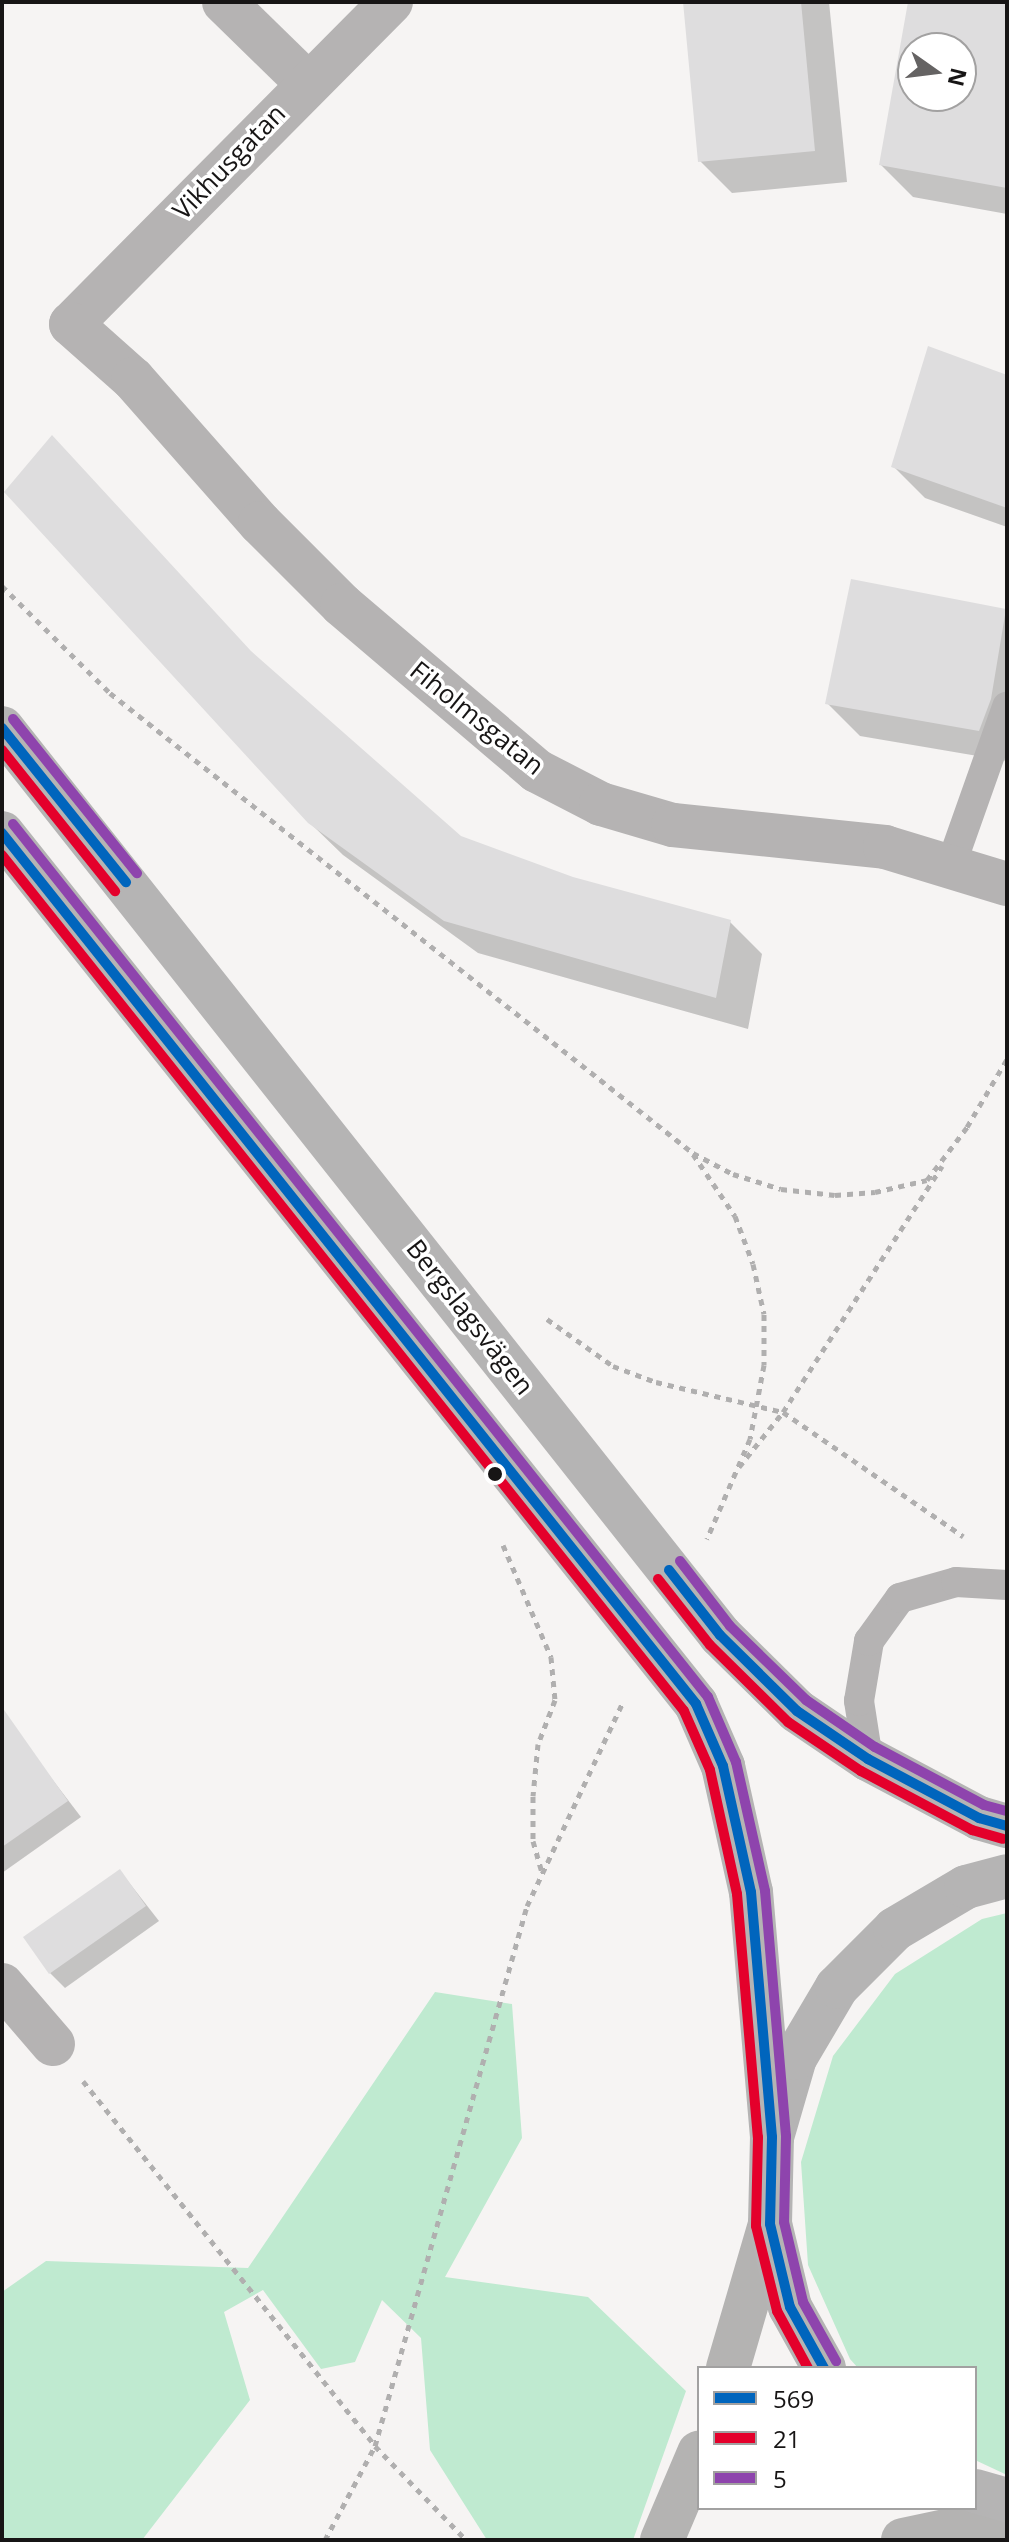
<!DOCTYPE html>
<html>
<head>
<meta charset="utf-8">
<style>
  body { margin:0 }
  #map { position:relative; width:1009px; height:2542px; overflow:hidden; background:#f6f4f3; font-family:"Open Sans",sans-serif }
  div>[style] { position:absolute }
  .green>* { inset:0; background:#bfead0 }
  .shadow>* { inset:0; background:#0003 }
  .building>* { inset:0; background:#deddde }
  .path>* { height:5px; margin-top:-2.5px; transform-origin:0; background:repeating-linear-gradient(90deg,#b0afaf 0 6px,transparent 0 12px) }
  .service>* { height:30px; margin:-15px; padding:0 15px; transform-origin:15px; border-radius:15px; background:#b5b3b3 }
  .minor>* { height:44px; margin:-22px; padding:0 22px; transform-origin:22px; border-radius:22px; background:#b5b3b3 }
  .secondary>* { height:44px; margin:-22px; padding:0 22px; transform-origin:22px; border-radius:22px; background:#b4b3b2 }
  .trunk>* { height:44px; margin:-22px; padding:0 22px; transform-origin:22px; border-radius:22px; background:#b5b4b4 }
  .bus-1>* { height:10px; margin:-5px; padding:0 5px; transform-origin:5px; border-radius:5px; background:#0065bd }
  .bus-2>* { height:10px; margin:-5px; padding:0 5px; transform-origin:5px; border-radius:5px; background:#e4002b }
  .bus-3>* { height:10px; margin:-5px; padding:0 5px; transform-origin:5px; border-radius:5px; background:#8e44ad }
  .dots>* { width:22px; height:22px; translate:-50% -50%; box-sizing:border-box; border:4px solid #fff; border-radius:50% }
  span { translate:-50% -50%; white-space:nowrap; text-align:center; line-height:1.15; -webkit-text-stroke:7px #fff; paint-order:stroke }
  .street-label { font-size:26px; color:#171515 }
  .frame { position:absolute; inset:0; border:4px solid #171515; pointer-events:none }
  .legend { position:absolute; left:697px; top:2366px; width:280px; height:144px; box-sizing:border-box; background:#fff; border:2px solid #a2a1a1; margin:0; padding:10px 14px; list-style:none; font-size:24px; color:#171515 }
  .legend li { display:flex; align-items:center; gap:16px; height:40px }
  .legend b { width:40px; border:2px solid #a2a1a1 }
  .north { position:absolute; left:897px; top:32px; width:80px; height:80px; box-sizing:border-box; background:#fff; border:2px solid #a2a1a1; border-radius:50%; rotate:104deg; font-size:22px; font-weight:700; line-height:32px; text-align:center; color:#171515 }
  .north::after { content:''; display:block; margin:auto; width:28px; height:36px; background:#656363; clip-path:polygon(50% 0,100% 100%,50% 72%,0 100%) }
</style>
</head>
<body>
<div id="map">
  <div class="green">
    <i style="clip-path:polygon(1007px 1913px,1007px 2475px,975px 2460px,975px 2368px,858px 2368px,850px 2359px,808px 2265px,801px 2162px,833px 2056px,895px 1974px,982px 1919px)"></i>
    <i style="clip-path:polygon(435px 1992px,512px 2004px,522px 2138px,445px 2277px,588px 2297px,686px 2391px,633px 2540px,487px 2540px,430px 2450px,421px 2338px,382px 2300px,355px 2362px,321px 2369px,263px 2290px,224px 2312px,250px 2400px,142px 2540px,2px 2540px,2px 2292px,46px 2261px,248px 2268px)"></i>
  </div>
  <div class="shadow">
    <i style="clip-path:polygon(685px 2px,829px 2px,847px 182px,732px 193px,700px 161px)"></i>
    <i style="clip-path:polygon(evenodd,910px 2px,1007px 2px,1007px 214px,913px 197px,881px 165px,910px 2px,913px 48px,961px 48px,961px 96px,913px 96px,913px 48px)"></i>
    <i style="clip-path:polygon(1007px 377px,1007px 527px,925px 498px,893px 466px)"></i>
    <i style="clip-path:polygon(1005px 611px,1007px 761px,860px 736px,828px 704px)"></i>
    <i style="clip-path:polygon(263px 664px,460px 837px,572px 879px,730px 922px,762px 954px,748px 1029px,478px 953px,343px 855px,309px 822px)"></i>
    <i style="clip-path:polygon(42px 1766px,81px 1817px,2px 1873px,2px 1794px)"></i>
    <i style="clip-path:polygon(120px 1871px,159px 1921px,65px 1988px,50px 1973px)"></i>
  </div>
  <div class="building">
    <i style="clip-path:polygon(683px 2px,801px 2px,815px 151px,698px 162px)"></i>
    <i style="clip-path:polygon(evenodd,908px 2px,1007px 2px,1007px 188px,879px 165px,908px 2px,913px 48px,961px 48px,961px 96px,913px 96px,913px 48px)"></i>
    <i style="clip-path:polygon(928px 346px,1007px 375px,1007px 508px,891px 467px)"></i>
    <i style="clip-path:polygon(52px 435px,251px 651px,461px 836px,573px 877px,731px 920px,716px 998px,444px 921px,308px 823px,4px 492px)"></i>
    <i style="clip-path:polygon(851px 579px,1006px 609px,991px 699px,979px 731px,825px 704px)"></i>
    <i style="clip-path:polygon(2px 1707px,68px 1801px,2px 1847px)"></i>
    <i style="clip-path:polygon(120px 1869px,146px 1906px,49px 1974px,23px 1937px)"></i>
  </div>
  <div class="path">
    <i style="left:2px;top:586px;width:152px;rotate:44.7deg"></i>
    <i style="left:110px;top:693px;width:743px;rotate:38.27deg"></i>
    <i style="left:693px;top:1153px;width:45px;rotate:27.7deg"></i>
    <i style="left:733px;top:1174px;width:50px;rotate:17.4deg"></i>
    <i style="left:781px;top:1189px;width:54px;rotate:6.3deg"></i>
    <i style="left:835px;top:1195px;width:40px;rotate:-4.3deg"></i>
    <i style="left:875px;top:1192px;width:53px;rotate:-13deg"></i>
    <i style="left:927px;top:1180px;width:68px;rotate:-52.8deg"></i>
    <i style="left:967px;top:1127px;width:79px;rotate:-59.5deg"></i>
    <i style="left:693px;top:1154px;width:75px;rotate:55.9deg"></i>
    <i style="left:735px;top:1216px;width:51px;rotate:69.4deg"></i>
    <i style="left:753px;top:1264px;width:51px;rotate:77.6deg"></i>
    <i style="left:764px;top:1314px;width:51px;rotate:90deg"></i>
    <i style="left:764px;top:1365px;width:75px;rotate:100.7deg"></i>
    <i style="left:750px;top:1439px;width:109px;rotate:113.3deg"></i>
    <i style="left:547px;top:1319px;width:81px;rotate:35.5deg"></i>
    <i style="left:613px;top:1366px;width:46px;rotate:20.4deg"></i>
    <i style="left:656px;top:1382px;width:130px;rotate:13.3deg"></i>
    <i style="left:783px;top:1412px;width:219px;rotate:34.6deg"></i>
    <i style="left:739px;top:1467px;width:70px;rotate:-51.3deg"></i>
    <i style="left:783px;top:1412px;width:293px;rotate:-57.1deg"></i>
    <i style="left:503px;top:1545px;width:122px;rotate:66.8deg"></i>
    <i style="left:551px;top:1657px;width:43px;rotate:84.7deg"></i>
    <i style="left:555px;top:1700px;width:47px;rotate:111.1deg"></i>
    <i style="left:538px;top:1744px;width:52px;rotate:95.5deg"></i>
    <i style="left:533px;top:1796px;width:45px;rotate:90deg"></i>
    <i style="left:533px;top:1841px;width:33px;rotate:74deg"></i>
    <i style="left:83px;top:2081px;width:467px;rotate:51.3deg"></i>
    <i style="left:375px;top:2446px;width:131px;rotate:45.9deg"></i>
    <i style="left:325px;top:2540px;width:106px;rotate:-62deg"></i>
    <i style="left:375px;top:2446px;width:561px;rotate:-74.28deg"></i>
    <i style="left:527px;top:1906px;width:225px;rotate:-64.8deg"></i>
  </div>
  <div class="service">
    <i style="left:951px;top:865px;width:168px;rotate:-70.5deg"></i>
    <i style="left:868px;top:1759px;width:59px;rotate:-98.8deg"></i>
    <i style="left:859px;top:1701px;width:61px;rotate:-80.5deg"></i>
    <i style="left:869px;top:1641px;width:53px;rotate:-54.2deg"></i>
    <i style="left:900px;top:1598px;width:58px;rotate:-15.9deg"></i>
    <i style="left:956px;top:1582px;width:51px;rotate:3.4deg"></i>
  </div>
  <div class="minor">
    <i style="left:224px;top:2px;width:116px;rotate:44.3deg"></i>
    <i style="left:391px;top:2px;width:454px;rotate:134.8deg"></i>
    <i style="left:71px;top:324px;width:83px;rotate:41.6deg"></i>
    <i style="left:133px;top:379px;width:192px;rotate:48.6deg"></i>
    <i style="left:260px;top:523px;width:116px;rotate:45deg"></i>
    <i style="left:342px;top:605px;width:256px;rotate:40.4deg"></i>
    <i style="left:537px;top:771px;width:72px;rotate:27.3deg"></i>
    <i style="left:601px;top:804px;width:75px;rotate:16.3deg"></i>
    <i style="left:673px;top:825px;width:213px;rotate:5.9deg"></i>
    <i style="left:885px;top:847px;width:127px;rotate:16.9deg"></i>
    <i style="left:2px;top:1985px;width:78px;rotate:49.2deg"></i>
  </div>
  <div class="secondary">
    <i style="left:728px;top:2368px;width:150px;rotate:-73.7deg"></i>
    <i style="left:662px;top:2540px;width:95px;rotate:-67deg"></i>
    <i style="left:903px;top:2540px;width:106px;rotate:-11.9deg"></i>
  </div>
  <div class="trunk">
    <i style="left:2px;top:728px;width:1157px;rotate:51.63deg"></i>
    <i style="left:720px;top:1635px;width:108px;rotate:44.6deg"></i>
    <i style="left:797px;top:1711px;width:86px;rotate:34.1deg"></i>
    <i style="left:868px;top:1759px;width:126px;rotate:28deg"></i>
    <i style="left:979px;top:1818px;width:29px;rotate:16deg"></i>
    <i style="left:2px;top:833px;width:1114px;rotate:51.45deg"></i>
    <i style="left:696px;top:1704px;width:68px;rotate:66.5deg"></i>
    <i style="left:723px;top:1766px;width:129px;rotate:77.5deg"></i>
    <i style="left:751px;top:1892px;width:246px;rotate:85.1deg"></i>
    <i style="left:824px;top:2368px;width:70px;rotate:-119.1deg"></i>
    <i style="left:790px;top:2307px;width:85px;rotate:-103.5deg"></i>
    <i style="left:770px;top:2224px;width:87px;rotate:-88.7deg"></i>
    <i style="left:772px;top:2137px;width:82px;rotate:-73.8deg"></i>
    <i style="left:795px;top:2058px;width:82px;rotate:-59.4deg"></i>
    <i style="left:837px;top:1987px;width:82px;rotate:-45deg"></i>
    <i style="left:895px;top:1929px;width:82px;rotate:-30.6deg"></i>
    <i style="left:966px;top:1887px;width:42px;rotate:-15deg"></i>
    <i style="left:975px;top:2491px;width:33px;rotate:16deg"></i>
  </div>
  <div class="bus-1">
    <i style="left:2px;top:728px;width:198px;rotate:51.2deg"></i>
    <i style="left:2px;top:833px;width:1114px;rotate:51.45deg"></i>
    <i style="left:696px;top:1704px;width:68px;rotate:66.5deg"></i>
    <i style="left:723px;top:1766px;width:129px;rotate:77.5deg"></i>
    <i style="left:751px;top:1892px;width:246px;rotate:85.1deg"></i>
    <i style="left:772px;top:2137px;width:87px;rotate:91.3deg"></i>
    <i style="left:770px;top:2224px;width:85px;rotate:76.5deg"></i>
    <i style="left:790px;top:2307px;width:70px;rotate:60.9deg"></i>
    <i style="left:669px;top:1570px;width:83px;rotate:51.9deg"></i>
    <i style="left:720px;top:1635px;width:108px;rotate:44.6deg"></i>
    <i style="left:797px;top:1711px;width:86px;rotate:34.1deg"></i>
    <i style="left:868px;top:1759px;width:126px;rotate:28deg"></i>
    <i style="left:979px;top:1818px;width:29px;rotate:16deg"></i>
  </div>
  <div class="bus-2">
    <i style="left:2px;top:750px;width:181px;rotate:51.3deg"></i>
    <i style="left:2px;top:855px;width:1094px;rotate:51.45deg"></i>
    <i style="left:684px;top:1711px;width:64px;rotate:66.2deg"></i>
    <i style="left:710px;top:1770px;width:127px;rotate:77.7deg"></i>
    <i style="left:737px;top:1894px;width:244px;rotate:85.1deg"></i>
    <i style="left:758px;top:2137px;width:89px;rotate:91.3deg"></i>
    <i style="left:756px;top:2226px;width:88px;rotate:76.1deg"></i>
    <i style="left:777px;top:2311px;width:65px;rotate:61.5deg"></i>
    <i style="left:658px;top:1579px;width:84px;rotate:51.8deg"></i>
    <i style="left:710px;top:1645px;width:110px;rotate:44.6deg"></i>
    <i style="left:788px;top:1722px;width:88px;rotate:33.9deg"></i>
    <i style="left:861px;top:1771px;width:126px;rotate:28deg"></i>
    <i style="left:972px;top:1830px;width:32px;rotate:16deg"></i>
  </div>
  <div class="bus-3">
    <i style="left:13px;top:719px;width:198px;rotate:51.2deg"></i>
    <i style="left:13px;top:824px;width:1116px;rotate:51.48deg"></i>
    <i style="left:708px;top:1697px;width:71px;rotate:66.7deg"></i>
    <i style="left:736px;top:1762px;width:132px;rotate:77.3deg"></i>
    <i style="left:765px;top:1891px;width:246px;rotate:85.1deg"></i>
    <i style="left:786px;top:2136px;width:86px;rotate:91.3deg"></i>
    <i style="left:784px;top:2222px;width:82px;rotate:76.6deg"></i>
    <i style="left:803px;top:2302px;width:68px;rotate:60.8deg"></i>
    <i style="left:680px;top:1561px;width:82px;rotate:52.4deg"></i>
    <i style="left:730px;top:1626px;width:106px;rotate:44.2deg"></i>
    <i style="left:806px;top:1700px;width:83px;rotate:34.3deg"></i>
    <i style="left:875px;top:1747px;width:123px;rotate:28deg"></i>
    <i style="left:984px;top:1805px;width:24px;rotate:15deg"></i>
  </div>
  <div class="dots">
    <i style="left:495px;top:1474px;background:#171515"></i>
  </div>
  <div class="street-label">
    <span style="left:229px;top:162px;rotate:-46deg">Vikhusgatan</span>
    <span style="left:477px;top:718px;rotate:39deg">Fiholmsgatan</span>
    <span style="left:470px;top:1317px;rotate:52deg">Bergslagsvägen</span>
  </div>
  <div class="frame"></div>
  <ul class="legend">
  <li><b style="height:10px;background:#0065bd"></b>569</li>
  <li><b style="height:10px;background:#e4002b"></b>21</li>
  <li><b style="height:10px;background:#8e44ad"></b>5</li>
  </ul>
  <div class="north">N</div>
</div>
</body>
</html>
